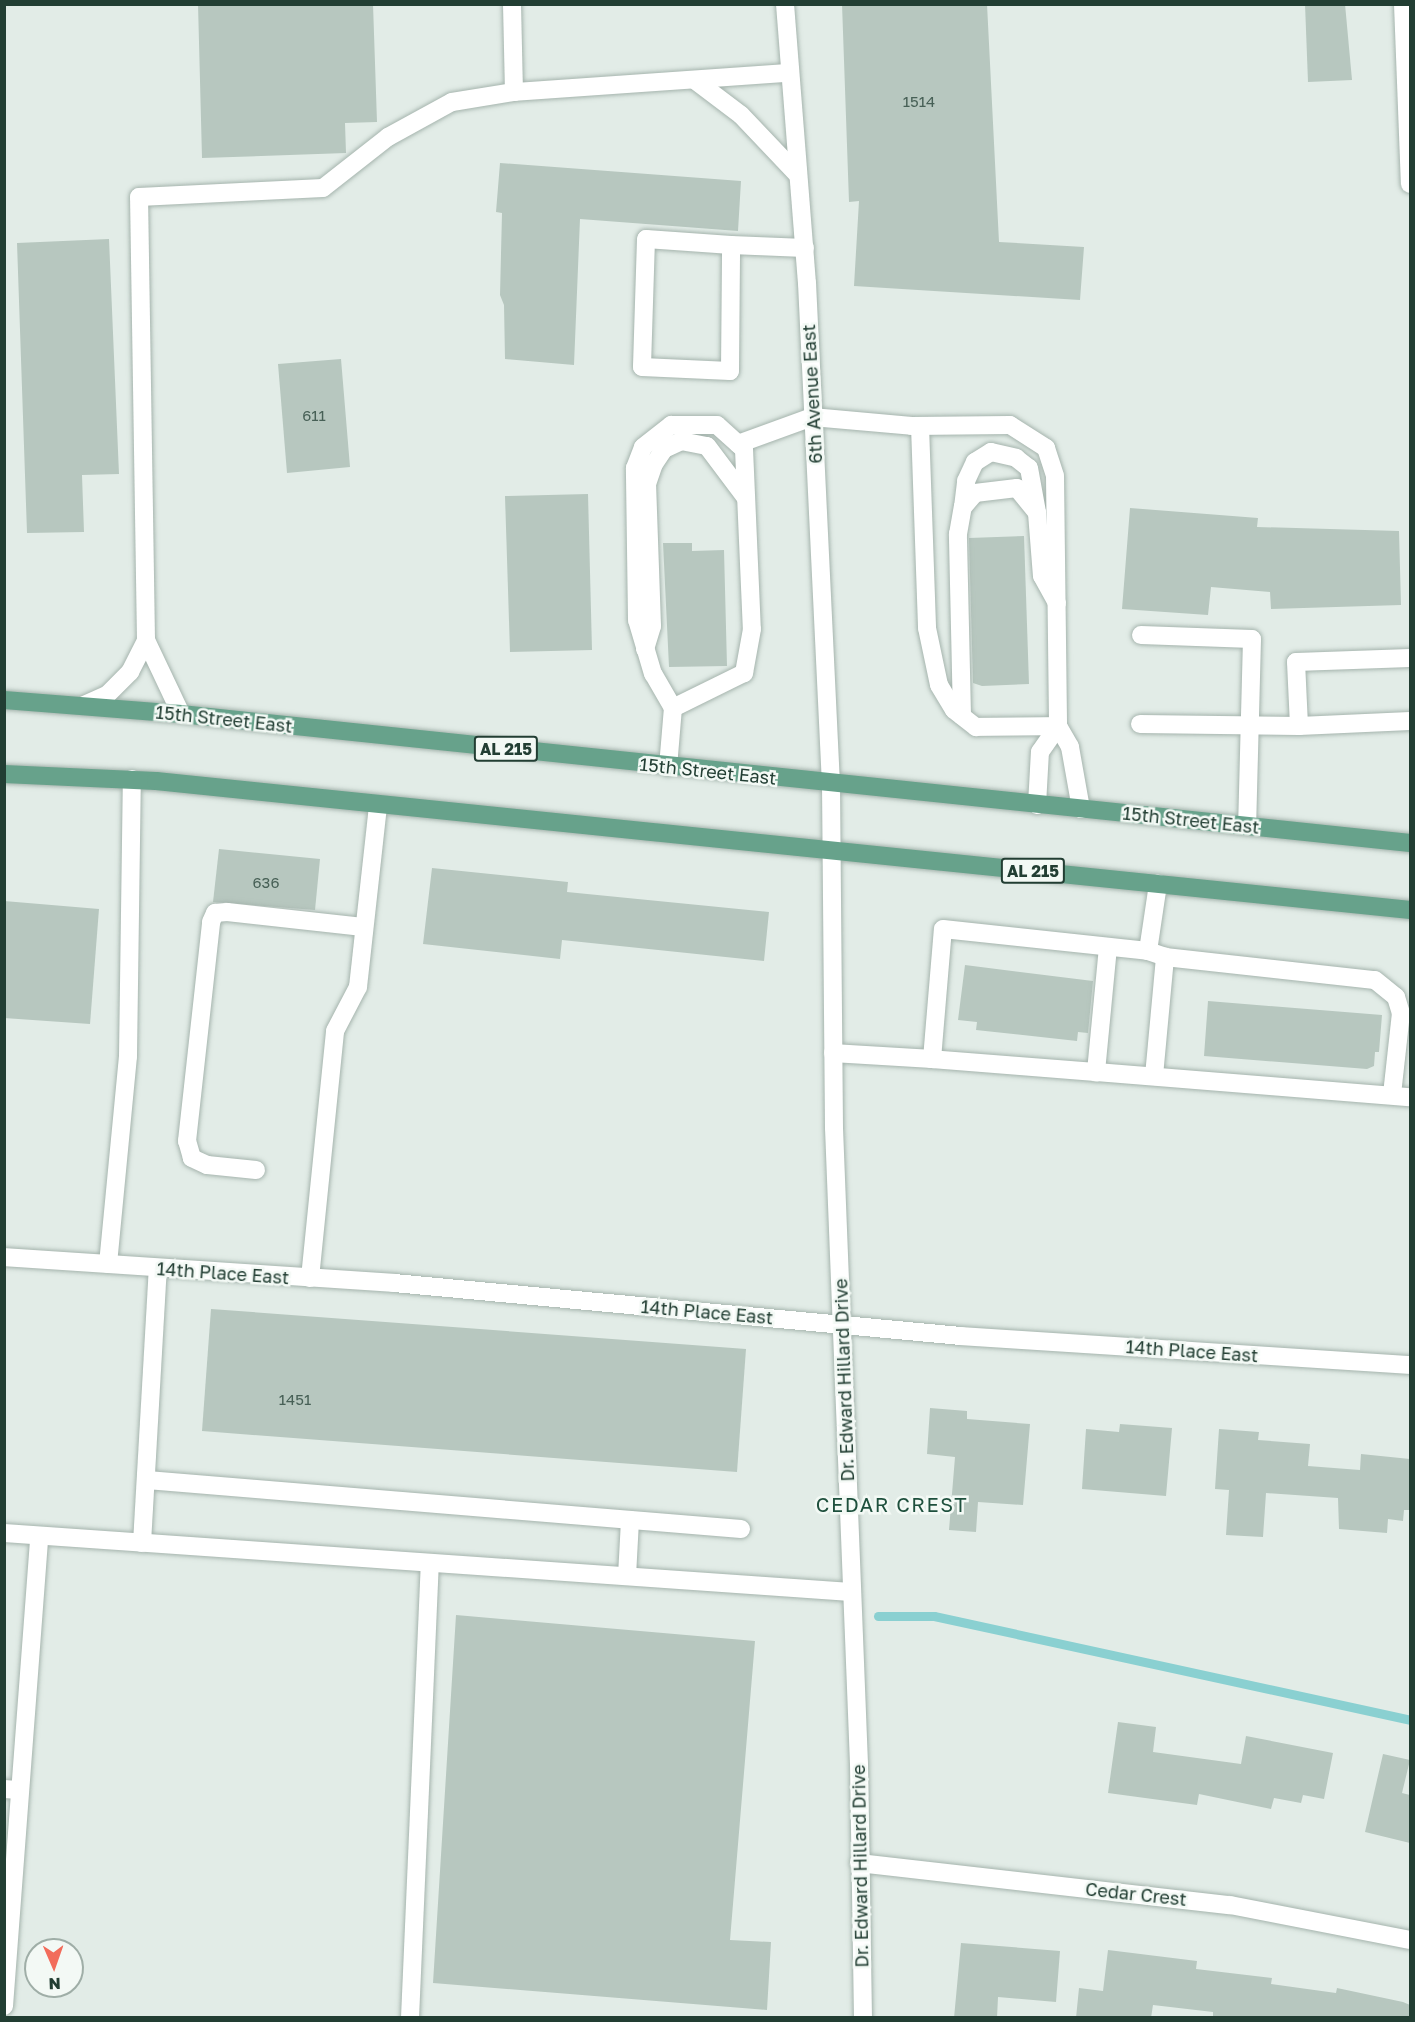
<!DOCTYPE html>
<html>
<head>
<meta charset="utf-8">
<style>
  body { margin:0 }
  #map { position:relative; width:1415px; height:2022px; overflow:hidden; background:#e2ece7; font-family:"Golos Text",sans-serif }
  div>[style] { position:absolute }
  .stream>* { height:9px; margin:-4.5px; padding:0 4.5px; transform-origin:4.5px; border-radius:4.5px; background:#8ad0d1 }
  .building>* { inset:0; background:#b7c7bf }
  .roads { filter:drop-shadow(0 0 2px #a5b4ad) drop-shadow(0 0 2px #a5b4ad) }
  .lane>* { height:18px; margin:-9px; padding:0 9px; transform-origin:9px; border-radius:9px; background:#fff }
  .street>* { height:18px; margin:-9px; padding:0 9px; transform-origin:9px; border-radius:9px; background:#fff }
  .secondary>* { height:18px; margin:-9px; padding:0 9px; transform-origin:9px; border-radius:9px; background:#fff }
  .primary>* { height:18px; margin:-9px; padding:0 9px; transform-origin:9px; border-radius:9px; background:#67a28b }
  span { translate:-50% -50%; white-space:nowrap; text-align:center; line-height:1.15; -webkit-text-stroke:5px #f3f9f5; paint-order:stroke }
  .number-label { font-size:15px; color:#476056 }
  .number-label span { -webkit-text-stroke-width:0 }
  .shield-label span { padding:2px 4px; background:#f3f9f5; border:2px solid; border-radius:4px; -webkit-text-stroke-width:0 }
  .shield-label { font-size:16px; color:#223e33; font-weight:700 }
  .street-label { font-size:18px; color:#223e33 }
  .neighbourhood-label { font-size:20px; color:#1e503d; letter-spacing:1.5px }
  .frame { position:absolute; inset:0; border:6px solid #223e33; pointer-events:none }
  .north { position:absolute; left:24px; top:1938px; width:60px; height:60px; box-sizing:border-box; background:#f3f9f5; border:2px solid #9faea7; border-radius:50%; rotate:178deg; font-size:16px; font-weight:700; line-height:24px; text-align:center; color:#223e33 }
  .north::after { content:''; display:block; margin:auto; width:21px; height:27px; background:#f26c5b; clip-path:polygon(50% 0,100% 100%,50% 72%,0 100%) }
</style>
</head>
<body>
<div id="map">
  <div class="stream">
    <i style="left:878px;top:1616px;width:56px"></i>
    <i style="left:934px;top:1616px;width:487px;rotate:12.3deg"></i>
  </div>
  <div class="building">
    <i style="clip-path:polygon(198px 4px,373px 4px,377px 122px,345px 123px,346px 153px,202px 158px)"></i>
    <i style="clip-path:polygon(842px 4px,987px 4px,999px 242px,1084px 247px,1080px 300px,854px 286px,859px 201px,849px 202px)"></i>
    <i style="clip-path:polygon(1305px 4px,1345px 4px,1352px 80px,1308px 82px)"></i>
    <i style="clip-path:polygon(500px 163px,741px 181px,738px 231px,580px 219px,574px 365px,505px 359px,504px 305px,500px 295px,502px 213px,496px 212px)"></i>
    <i style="clip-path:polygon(109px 239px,119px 474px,82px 475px,84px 532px,27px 533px,17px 243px)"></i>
    <i style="clip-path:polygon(341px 359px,350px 467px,287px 473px,278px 364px)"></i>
    <i style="clip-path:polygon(588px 494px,592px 650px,510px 652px,505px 496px)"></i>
    <i style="clip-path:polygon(1130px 508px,1258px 518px,1257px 527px,1399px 531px,1401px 605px,1271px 609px,1270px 592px,1211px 587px,1208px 615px,1122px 609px)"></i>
    <i style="clip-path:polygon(1024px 536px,1029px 684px,982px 686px,973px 683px,969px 538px)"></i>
    <i style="clip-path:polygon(663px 543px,692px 543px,692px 551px,724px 550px,727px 666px,669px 667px)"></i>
    <i style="clip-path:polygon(219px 849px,320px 859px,315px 910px,213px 902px)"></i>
    <i style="clip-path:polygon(432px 868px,568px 882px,567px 892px,769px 912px,764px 961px,562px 940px,560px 959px,423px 944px)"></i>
    <i style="clip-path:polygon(4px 901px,99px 909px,90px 1024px,4px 1018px)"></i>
    <i style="clip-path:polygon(965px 965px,1093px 981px,1088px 1033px,1078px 1032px,1077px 1041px,976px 1030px,977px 1022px,958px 1020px)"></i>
    <i style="clip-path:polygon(1208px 1001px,1382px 1015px,1379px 1052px,1375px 1052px,1374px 1066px,1367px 1069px,1204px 1056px)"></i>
    <i style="clip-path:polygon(211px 1309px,746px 1349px,737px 1472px,202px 1431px)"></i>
    <i style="clip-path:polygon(930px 1408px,967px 1411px,967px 1419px,1030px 1424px,1023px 1505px,978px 1502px,976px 1532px,949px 1530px,955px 1457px,927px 1454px)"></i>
    <i style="clip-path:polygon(1120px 1424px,1172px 1428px,1166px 1496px,1082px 1489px,1086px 1429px,1119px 1432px)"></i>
    <i style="clip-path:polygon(1219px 1429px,1259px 1432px,1258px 1440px,1310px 1444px,1308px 1466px,1360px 1470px,1361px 1454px,1410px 1459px,1410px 1510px,1404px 1510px,1403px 1521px,1388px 1519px,1387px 1533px,1339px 1529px,1338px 1498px,1266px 1493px,1263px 1537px,1226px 1535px,1229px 1490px,1215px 1489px)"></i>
    <i style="clip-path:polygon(456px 1615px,755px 1641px,730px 1940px,771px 1942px,767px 2010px,433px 1983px)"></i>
    <i style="clip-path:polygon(1118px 1722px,1156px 1727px,1153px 1752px,1241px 1764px,1246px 1736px,1333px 1753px,1324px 1799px,1303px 1795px,1301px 1803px,1274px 1798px,1271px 1809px,1199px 1794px,1197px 1805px,1108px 1793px)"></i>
    <i style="clip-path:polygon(1383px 1754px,1410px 1760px,1402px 1793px,1410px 1795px,1410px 1843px,1365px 1832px)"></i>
    <i style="clip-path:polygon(961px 1943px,1060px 1951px,1056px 2002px,998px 1997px,997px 2018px,954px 2018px)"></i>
    <i style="clip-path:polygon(1108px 1950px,1197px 1961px,1196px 1969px,1272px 1978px,1271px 1984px,1336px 1993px,1337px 1988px,1403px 2002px,1410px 2005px,1410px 2018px,1213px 2018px,1213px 2012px,1153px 2005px,1151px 2018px,1076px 2018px,1079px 1988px,1103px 1991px)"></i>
  </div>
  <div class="roads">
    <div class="lane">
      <i style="left:512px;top:4px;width:88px;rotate:88.7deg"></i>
      <i style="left:696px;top:81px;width:56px;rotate:37.1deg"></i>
      <i style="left:741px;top:115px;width:81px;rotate:46.5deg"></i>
      <i style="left:139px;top:197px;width:184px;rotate:-2.8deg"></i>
      <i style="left:323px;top:188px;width:83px;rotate:-38.1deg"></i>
      <i style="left:388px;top:137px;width:73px;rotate:-28.7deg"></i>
      <i style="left:452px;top:102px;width:63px;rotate:-9.2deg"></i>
      <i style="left:514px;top:92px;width:276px;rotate:-4deg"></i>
      <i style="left:731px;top:245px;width:85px;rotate:-176deg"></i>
      <i style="left:646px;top:239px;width:128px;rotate:91.8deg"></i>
      <i style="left:642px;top:367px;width:88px;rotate:2.6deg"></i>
      <i style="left:730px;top:371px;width:126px;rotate:-89.5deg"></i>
      <i style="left:731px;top:245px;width:74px;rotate:2.3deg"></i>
      <i style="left:920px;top:426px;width:202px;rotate:88deg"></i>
      <i style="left:927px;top:628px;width:58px;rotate:78.1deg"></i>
      <i style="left:939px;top:685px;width:29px;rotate:59deg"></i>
      <i style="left:954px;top:710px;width:28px;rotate:38deg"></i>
      <i style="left:976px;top:727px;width:82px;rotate:-0.7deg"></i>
      <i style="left:738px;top:444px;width:79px;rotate:-20deg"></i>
      <i style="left:812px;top:417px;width:100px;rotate:5.1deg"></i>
      <i style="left:912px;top:426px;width:98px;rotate:-0.6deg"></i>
      <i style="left:1010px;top:425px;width:43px;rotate:32.6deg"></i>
      <i style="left:1046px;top:448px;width:29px;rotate:72deg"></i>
      <i style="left:1055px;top:476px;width:250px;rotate:89.3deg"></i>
      <i style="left:1058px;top:726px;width:24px;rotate:60deg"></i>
      <i style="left:1070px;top:747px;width:63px;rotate:79.9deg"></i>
      <i style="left:963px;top:507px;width:26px;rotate:-83deg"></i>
      <i style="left:966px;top:481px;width:21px;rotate:-65deg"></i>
      <i style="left:975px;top:462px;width:19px;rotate:-32deg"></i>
      <i style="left:991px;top:452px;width:26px;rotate:13deg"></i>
      <i style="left:1016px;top:458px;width:16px;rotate:38deg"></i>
      <i style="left:1029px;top:468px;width:45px;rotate:79.7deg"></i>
      <i style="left:1141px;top:635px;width:111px;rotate:2.1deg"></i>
      <i style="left:1252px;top:639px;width:187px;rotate:91.5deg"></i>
      <i style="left:645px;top:649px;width:24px;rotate:-73deg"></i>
      <i style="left:652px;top:626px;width:142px;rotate:-92deg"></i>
      <i style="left:647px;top:484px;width:21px;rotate:-71deg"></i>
      <i style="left:654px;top:464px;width:18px;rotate:-56deg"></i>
      <i style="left:664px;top:449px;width:19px;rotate:-25deg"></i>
      <i style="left:681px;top:441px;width:26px;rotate:11deg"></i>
      <i style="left:707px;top:446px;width:65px;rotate:53.1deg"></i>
      <i style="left:1410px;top:658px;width:114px;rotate:178deg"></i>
      <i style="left:1296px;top:662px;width:64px;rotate:87.3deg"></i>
      <i style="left:1299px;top:726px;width:111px;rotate:-2.6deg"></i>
      <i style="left:962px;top:716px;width:182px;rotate:-91.3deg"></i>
      <i style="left:958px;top:534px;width:27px;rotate:-80deg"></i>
      <i style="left:963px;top:507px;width:18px;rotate:-49deg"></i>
      <i style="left:975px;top:493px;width:42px;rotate:-6.8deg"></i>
      <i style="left:1017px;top:488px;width:32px;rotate:51deg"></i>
      <i style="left:1037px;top:513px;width:63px;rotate:85.5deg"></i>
      <i style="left:1042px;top:576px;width:31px;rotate:61deg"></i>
      <i style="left:1140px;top:724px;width:159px;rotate:0.7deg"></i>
      <i style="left:668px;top:767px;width:59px;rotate:-85.2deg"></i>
      <i style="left:673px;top:708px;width:39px;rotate:-120deg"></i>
      <i style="left:653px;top:674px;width:56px;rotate:-106.5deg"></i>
      <i style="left:637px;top:620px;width:152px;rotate:-90.8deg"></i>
      <i style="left:635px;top:468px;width:22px;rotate:-69deg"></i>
      <i style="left:643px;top:447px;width:36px;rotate:-38deg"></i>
      <i style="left:671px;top:425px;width:46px"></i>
      <i style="left:717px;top:425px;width:36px;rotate:42deg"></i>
      <i style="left:744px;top:449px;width:180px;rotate:87.5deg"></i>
      <i style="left:752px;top:629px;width:45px;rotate:100.3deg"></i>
      <i style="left:744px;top:673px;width:79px;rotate:153.8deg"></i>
      <i style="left:1037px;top:805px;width:53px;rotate:-86.8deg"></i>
      <i style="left:1040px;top:752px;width:32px;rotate:-55deg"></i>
      <i style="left:1108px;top:947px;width:126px;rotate:95.5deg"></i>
      <i style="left:1096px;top:1072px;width:165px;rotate:-175.5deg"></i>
      <i style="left:932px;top:1059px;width:130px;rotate:-85.2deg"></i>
      <i style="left:943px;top:929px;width:206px;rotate:6.1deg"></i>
      <i style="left:1148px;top:951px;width:18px;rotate:19deg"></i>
      <i style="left:1165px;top:957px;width:211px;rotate:6.3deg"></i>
      <i style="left:1375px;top:980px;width:27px;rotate:39deg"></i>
      <i style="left:1396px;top:997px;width:17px;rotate:73deg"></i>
      <i style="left:1401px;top:1013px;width:82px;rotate:96.3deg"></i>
      <i style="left:1148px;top:951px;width:68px;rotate:-81.5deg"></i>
      <i style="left:833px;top:1053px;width:99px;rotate:3.5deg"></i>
      <i style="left:1096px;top:1072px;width:315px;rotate:4.6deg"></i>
      <i style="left:1154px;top:1076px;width:120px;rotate:-84.7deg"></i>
      <i style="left:256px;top:1170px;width:49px;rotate:-174.2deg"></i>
      <i style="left:207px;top:1165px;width:17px;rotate:-155deg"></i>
      <i style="left:192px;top:1158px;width:18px;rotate:-106deg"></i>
      <i style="left:187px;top:1141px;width:220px;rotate:-83.7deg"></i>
      <i style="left:211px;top:922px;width:10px;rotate:-66deg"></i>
      <i style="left:215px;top:913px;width:12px;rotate:-5deg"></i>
      <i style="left:227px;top:912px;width:137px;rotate:6.3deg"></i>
      <i style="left:108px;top:1264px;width:209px;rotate:-84.5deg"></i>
      <i style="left:128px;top:1056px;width:277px;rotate:-89.2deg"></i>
      <i style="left:310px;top:1278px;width:248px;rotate:-84.2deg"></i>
      <i style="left:335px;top:1031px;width:50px;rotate:-62.4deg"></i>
      <i style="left:358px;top:987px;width:183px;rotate:-83.7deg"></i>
      <i style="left:147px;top:1480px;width:596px;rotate:4.72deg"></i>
      <i style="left:4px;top:1533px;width:849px;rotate:3.98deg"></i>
      <i style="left:142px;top:1543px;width:274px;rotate:-86.7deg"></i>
      <i style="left:627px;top:1576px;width:56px;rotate:-86.9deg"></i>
      <i style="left:4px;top:2006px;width:471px;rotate:-85.7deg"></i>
      <i style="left:410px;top:2018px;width:455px;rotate:-87.5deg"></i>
    </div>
    <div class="street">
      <i style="left:785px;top:4px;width:280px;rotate:85.5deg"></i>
      <i style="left:807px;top:283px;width:502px;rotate:87.26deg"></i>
      <i style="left:1403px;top:4px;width:180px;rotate:87.8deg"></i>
      <i style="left:146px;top:640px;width:82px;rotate:64.7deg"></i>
      <i style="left:82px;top:706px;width:27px;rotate:-24deg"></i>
      <i style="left:107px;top:695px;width:33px;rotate:-45deg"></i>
      <i style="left:130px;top:672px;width:36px;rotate:-63deg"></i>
      <i style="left:146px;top:640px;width:443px;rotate:-90.9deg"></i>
      <i style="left:4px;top:1257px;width:391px;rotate:3.8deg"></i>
      <i style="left:394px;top:1283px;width:569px;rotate:5.34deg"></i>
      <i style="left:961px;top:1336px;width:450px;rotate:3.7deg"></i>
      <i style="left:4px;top:1789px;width:16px;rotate:4deg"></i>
      <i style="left:859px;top:1863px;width:373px;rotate:6.5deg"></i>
      <i style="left:1230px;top:1905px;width:183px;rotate:11deg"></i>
    </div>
    <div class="secondary">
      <i style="left:831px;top:784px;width:344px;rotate:89.5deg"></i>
      <i style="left:834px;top:1128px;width:636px;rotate:87.75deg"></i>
      <i style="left:859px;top:1764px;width:254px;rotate:89.1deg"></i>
    </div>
    <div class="primary">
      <i style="left:4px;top:700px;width:178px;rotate:4.5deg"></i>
      <i style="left:181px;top:714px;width:1236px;rotate:5.99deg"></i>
      <i style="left:4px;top:774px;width:152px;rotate:2.6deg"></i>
      <i style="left:156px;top:781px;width:1261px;rotate:5.87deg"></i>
    </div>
  </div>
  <div class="number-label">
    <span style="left:919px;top:102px">1514</span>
    <span style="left:314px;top:416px">611</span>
    <span style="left:266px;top:883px">636</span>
    <span style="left:295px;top:1400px">1451</span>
  </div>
  <div class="shield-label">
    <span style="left:506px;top:749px">AL 215</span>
    <span style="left:1033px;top:871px">AL 215</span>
  </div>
  <div class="street-label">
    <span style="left:812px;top:394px;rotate:-93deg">6th Avenue East</span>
    <span style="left:224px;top:719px;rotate:6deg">15th Street East</span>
    <span style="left:708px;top:771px;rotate:6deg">15th Street East</span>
    <span style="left:1191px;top:820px;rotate:6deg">15th Street East</span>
    <span style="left:223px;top:1273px;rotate:4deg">14th Place East</span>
    <span style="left:707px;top:1312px;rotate:5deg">14th Place East</span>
    <span style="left:1192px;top:1351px;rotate:4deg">14th Place East</span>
    <span style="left:844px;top:1380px;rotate:-92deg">Dr. Edward Hillard Drive</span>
    <span style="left:860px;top:1866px;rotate:-91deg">Dr. Edward Hillard Drive</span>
    <span style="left:1136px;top:1894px;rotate:6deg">Cedar Crest</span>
  </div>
  <div class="neighbourhood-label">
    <span style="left:892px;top:1504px">CEDAR CREST</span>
  </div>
  <div class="frame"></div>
  <div class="north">N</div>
</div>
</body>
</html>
